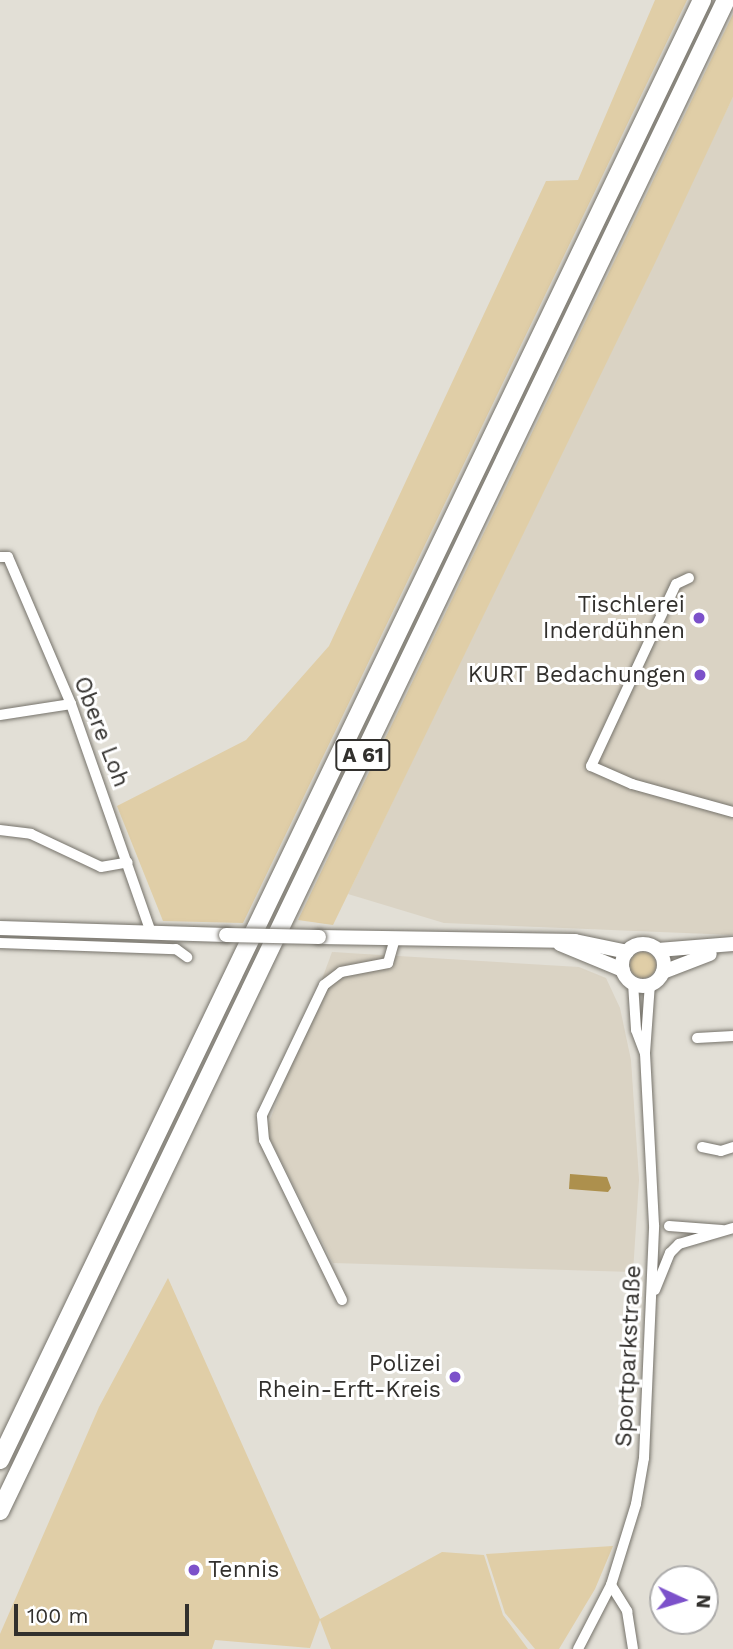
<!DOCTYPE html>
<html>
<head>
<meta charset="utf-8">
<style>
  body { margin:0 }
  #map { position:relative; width:733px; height:1649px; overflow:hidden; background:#e2dfd6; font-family:"Work Sans",sans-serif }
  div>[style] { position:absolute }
  .built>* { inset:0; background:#dad3c4 }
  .green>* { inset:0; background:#e0cea7 }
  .round { border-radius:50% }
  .water>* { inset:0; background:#ad904d }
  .roads { filter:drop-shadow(0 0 2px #76736b) drop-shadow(0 0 2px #76736b) }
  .street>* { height:10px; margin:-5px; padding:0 5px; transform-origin:5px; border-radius:5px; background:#fff }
  .secondary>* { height:14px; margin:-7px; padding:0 7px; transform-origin:7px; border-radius:7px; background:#fff }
  .secondary>.ring { margin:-7px; padding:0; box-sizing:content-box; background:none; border:14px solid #fff; border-radius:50% }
  .highway>* { height:18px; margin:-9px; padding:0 9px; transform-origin:9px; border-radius:9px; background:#fff }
  .bridges { filter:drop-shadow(0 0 2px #76736b) drop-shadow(0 0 2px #76736b) }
  .secondary-bridge>* { height:14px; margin:-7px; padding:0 7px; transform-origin:7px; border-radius:7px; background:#fff }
  .dots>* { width:19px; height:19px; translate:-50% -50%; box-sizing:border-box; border:4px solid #fff; border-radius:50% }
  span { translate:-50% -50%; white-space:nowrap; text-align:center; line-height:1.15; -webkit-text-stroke:6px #fff; paint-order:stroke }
  .shield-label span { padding:2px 5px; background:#fff; border:2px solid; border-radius:5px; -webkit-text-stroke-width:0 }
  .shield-label { font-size:21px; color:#32302d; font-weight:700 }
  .poi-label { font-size:23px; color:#32302d }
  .right { translate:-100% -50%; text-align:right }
  .left { translate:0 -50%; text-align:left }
  .street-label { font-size:23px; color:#32302d }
  .north { position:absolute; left:649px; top:1565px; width:70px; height:70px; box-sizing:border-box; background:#fff; border:2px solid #adacab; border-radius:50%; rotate:94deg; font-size:19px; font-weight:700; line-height:28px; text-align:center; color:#32302d }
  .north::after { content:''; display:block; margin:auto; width:24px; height:32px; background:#7c51ca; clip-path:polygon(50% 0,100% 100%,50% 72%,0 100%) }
  .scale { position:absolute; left:14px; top:1604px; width:175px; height:32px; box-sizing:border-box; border:4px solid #32302d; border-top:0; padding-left:9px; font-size:21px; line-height:24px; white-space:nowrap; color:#32302d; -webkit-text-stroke:5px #fff; paint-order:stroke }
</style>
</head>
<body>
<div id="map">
  <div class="built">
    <i style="clip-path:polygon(733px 97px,733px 935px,444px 923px,348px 894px)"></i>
    <i style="clip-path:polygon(332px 952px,579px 967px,606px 978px,620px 1008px,631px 1060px,639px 1180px,633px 1272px,333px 1263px,266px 1131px)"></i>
  </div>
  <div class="green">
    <i style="clip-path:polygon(655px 0,687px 0,243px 923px,163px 921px,117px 806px,246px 740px,329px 646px,546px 181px,578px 180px)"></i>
    <i style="clip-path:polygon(733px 14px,733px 97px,655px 263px,333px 925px,298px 920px)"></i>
    <i class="round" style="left:630px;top:952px;width:26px;height:26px"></i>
    <i style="clip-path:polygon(168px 1278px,320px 1619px,442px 1552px,484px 1555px,503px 1615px,528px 1649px,331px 1649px,320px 1620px,310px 1648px,215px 1640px,212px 1649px,0 1649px,0 1634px,99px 1407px)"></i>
    <i style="clip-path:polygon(613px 1546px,595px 1589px,559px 1649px,535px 1649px,505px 1613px,486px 1554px)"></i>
  </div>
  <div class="water">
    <i style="clip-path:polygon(570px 1174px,607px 1177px,611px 1188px,608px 1192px,569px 1189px)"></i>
  </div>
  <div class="roads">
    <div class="street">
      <i style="left:0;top:557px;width:8px"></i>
      <i style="left:8px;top:557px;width:160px;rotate:66.8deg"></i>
      <i style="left:71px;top:704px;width:242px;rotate:70.7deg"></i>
      <i style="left:689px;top:578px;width:14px;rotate:155deg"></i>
      <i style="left:676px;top:584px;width:201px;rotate:115deg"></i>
      <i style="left:591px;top:766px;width:45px;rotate:23.7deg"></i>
      <i style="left:632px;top:784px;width:105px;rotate:15.5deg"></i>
      <i style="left:0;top:715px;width:72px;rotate:-8.8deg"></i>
      <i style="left:0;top:830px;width:31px;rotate:7deg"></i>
      <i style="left:31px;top:834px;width:77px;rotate:25.2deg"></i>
      <i style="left:101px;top:867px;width:27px;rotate:-10deg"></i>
      <i style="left:0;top:943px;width:176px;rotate:2deg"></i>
      <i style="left:176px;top:949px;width:14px;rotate:36deg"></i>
      <i style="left:633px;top:983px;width:47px;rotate:86.3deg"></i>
      <i style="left:636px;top:1030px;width:25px;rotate:69deg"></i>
      <i style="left:697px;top:1038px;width:36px;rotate:-3deg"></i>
      <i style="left:702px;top:1147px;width:19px;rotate:12deg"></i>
      <i style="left:721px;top:1151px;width:13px;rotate:-18deg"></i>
      <i style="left:669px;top:1226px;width:53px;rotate:4.3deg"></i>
      <i style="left:655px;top:1290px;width:40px;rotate:-68deg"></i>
      <i style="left:670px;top:1253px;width:13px;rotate:-45deg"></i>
      <i style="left:679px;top:1244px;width:56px;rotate:-16.5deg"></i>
      <i style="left:342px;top:1300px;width:178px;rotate:-116deg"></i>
      <i style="left:264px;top:1140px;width:25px;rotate:-95deg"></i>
      <i style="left:262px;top:1115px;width:144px;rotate:-64.5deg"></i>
      <i style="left:324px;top:985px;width:21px;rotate:-37deg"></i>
      <i style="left:341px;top:972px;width:48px;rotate:-10.8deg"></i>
      <i style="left:388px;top:963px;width:25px;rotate:-74deg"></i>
      <i style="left:611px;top:1585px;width:31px;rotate:58deg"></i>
      <i style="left:627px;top:1611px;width:38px;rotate:81deg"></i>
      <i style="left:578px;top:1649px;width:72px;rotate:-62.7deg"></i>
      <i style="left:611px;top:1585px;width:85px;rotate:-72.8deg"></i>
      <i style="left:636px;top:1504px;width:47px;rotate:-80.1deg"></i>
      <i style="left:644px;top:1458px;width:233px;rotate:-87.5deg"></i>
      <i style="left:654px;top:1225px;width:172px;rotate:-93deg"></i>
      <i style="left:645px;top:1053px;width:69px;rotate:-85.9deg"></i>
    </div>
    <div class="secondary">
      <i style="left:0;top:928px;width:226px;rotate:1.8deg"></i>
      <i style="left:319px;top:937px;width:256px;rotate:0.9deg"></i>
      <i style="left:575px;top:941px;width:53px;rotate:11.9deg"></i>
      <i style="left:560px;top:944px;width:68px;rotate:22.4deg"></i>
      <i class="ring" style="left:622px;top:944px;width:28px;height:28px"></i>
      <i style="left:658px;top:950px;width:75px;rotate:-4.6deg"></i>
      <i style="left:663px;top:972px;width:50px;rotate:-21deg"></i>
    </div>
    <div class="highway">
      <i style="left:0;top:1460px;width:1620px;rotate:-64.32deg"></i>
      <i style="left:0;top:1511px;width:1676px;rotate:-64.34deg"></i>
    </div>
  </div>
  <div class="bridges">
    <div class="secondary-bridge">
      <i style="left:226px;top:935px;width:93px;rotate:1.2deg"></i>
    </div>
  </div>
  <div class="dots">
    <i style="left:699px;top:618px;background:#7c51ca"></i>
    <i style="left:700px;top:675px;background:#7c51ca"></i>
    <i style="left:455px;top:1377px;background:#7c51ca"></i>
    <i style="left:194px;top:1570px;background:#7c51ca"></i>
  </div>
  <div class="shield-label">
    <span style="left:363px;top:755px">A 61</span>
  </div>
  <div class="poi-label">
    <span class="right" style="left:685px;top:618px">Tischlerei<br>Inderdühnen</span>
    <span class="right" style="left:686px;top:675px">KURT Bedachungen</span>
    <span class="right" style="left:441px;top:1377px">Polizei<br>Rhein-Erft-Kreis</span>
    <span class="left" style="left:208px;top:1570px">Tennis</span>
  </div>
  <div class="street-label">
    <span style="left:101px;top:732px;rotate:69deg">Obere Loh</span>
    <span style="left:629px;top:1356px;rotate:-87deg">Sportparkstraße</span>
  </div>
  <div class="north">N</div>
  <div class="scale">100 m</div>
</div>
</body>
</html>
